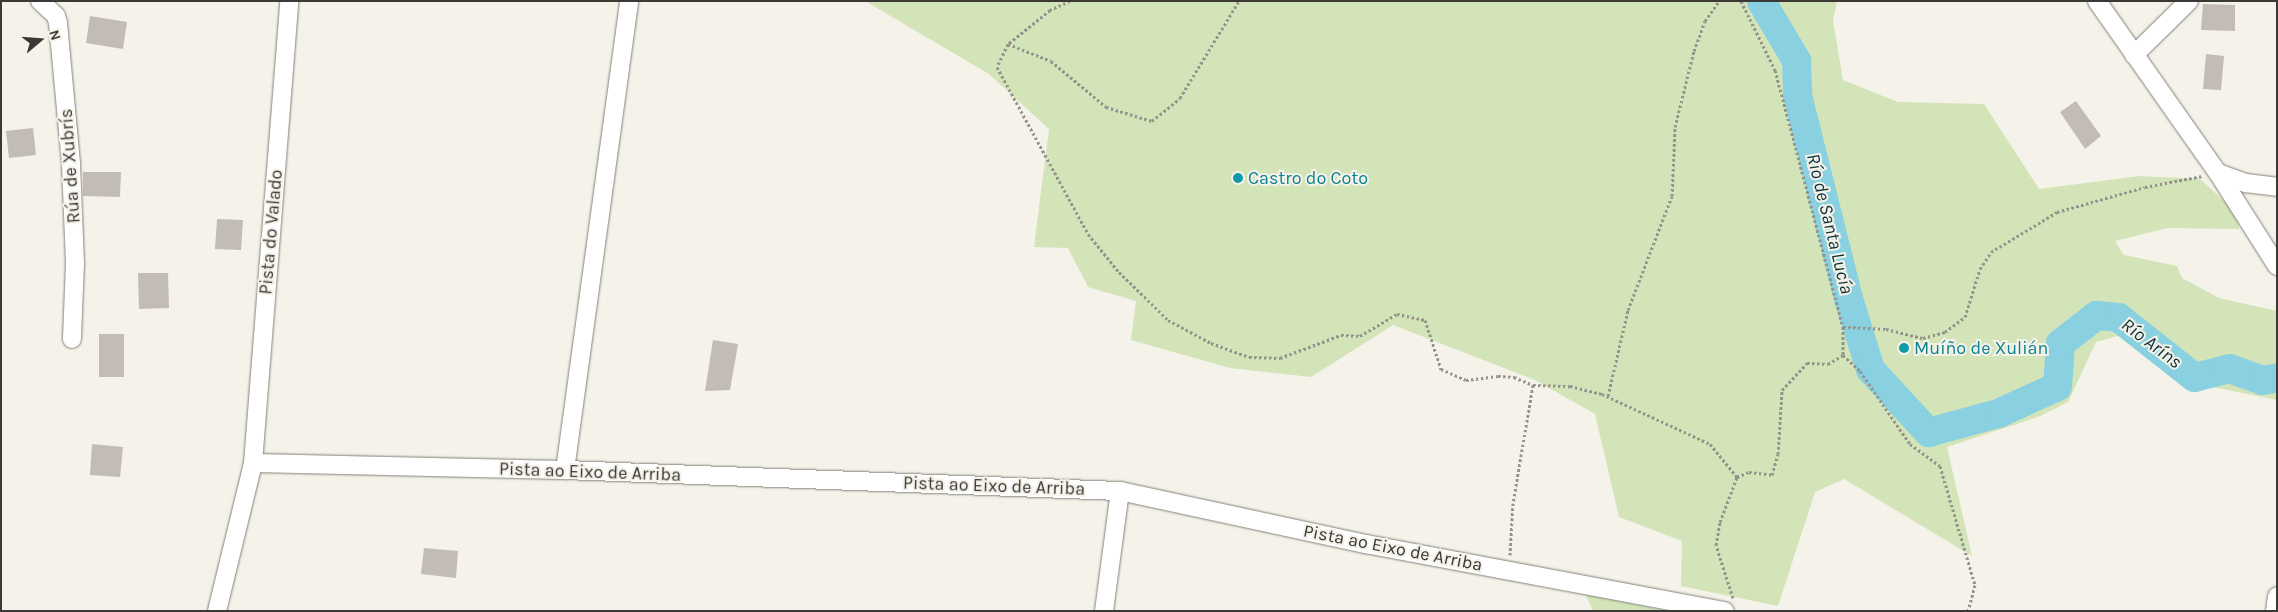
<!DOCTYPE html>
<html>
<head>
<meta charset="utf-8">
<style>
  body { margin:0 }
  #map { position:relative; width:2278px; height:612px; overflow:hidden; background:#f4f2e9; font-family:Karla,sans-serif }
  div>[style] { position:absolute }
  .green>* { inset:0; background:#d3e4b9 }
  .river>* { height:29px; margin:-14.5px; padding:0 14.5px; transform-origin:14.5px; border-radius:14.5px; background:#89d0e1 }
  .building>* { inset:0; background:#c3bcb5 }
  .path>* { height:3px; margin-top:-1.5px; transform-origin:0; background:repeating-linear-gradient(90deg,#94938c 0 2.5px,transparent 0 5px) }
  .roads { filter:drop-shadow(0 0 1px #828179) drop-shadow(0 0 1px #828179) }
  .street>* { height:18px; margin:-9px; padding:0 9px; transform-origin:9px; border-radius:9px; background:#fff }
  .dots>* { width:14px; height:14px; translate:-50% -50%; box-sizing:border-box; border:2px solid #f4f2e9; border-radius:50% }
  span { translate:-50% -50%; white-space:nowrap; text-align:center; line-height:1.15; -webkit-text-stroke:4px #f4f2e9; paint-order:stroke }
  .street-label { font-size:18px; color:#3a3935 }
  .culture-label { font-size:18px; color:#0d838f }
  .left { translate:0 -50%; text-align:left }
  .water-label { font-size:19px; color:#0f323a; font-style:italic }
  .frame { position:absolute; inset:0; border:2px solid #3a3935; pointer-events:none }
  .north { position:absolute; left:15px; top:15px; width:50px; height:50px; -webkit-text-stroke:4px #f4f2e9; paint-order:stroke; rotate:72deg; font-size:14px; font-weight:700; line-height:20px; text-align:center; color:#3a3935 }
  .north::after { content:''; display:block; margin:auto; width:18px; height:22px; background:#3a3935; clip-path:polygon(50% 0,100% 100%,50% 72%,0 100%) }
</style>
</head>
<body>
<div id="map">
  <div class="green">
    <i style="clip-path:polygon(865px 1px,1837px 1px,1833px 20px,1843px 80px,1898px 102px,1984px 104px,2039px 189px,2140px 176px,2200px 179px,2237px 213px,2239px 229px,2168px 228px,2115px 241px,2124px 255px,2177px 266px,2182px 278px,2219px 298px,2277px 311px,2277px 400px,2193px 383px,2125px 334px,2096px 342px,2068px 402px,2038px 417px,1947px 447px,1972px 556px,1844px 479px,1815px 492px,1778px 606px,1681px 586px,1682px 541px,1619px 517px,1595px 414px,1535px 380px,1393px 325px,1311px 377px,1230px 368px,1131px 340px,1136px 301px,1088px 287px,1068px 248px,1034px 247px,1049px 129px,989px 74px)"></i>
    <i style="clip-path:polygon(1585px 593px,1666px 611px,1593px 611px)"></i>
  </div>
  <div class="river">
    <i style="left:1761px;top:1px;width:69px;rotate:59.3deg"></i>
    <i style="left:1796px;top:60px;width:35px;rotate:88deg"></i>
    <i style="left:1797px;top:95px;width:209px;rotate:75.9deg"></i>
    <i style="left:1848px;top:298px;width:74px;rotate:72.8deg"></i>
    <i style="left:1870px;top:369px;width:86px;rotate:47.4deg"></i>
    <i style="left:1928px;top:432px;width:73px;rotate:-15.2deg"></i>
    <i style="left:1998px;top:413px;width:65px;rotate:-24.6deg"></i>
    <i style="left:2057px;top:386px;width:43px;rotate:-86deg"></i>
    <i style="left:2060px;top:343px;width:46px;rotate:-37.9deg"></i>
    <i style="left:2096px;top:315px;width:22px;rotate:5deg"></i>
    <i style="left:2118px;top:317px;width:97px;rotate:38.3deg"></i>
    <i style="left:2194px;top:377px;width:36px;rotate:-14deg"></i>
    <i style="left:2229px;top:368px;width:35px;rotate:20deg"></i>
    <i style="left:2262px;top:380px;width:15px;rotate:-11deg"></i>
  </div>
  <div class="building">
    <i style="clip-path:polygon(2203px 4px,2235px 5px,2235px 31px,2201px 30px)"></i>
    <i style="clip-path:polygon(90px 16px,127px 22px,123px 49px,86px 43px)"></i>
    <i style="clip-path:polygon(2206px 54px,2224px 56px,2221px 90px,2203px 89px)"></i>
    <i style="clip-path:polygon(2076px 101px,2101px 136px,2085px 149px,2060px 112px)"></i>
    <i style="clip-path:polygon(33px 128px,36px 155px,9px 158px,6px 131px)"></i>
    <i style="clip-path:polygon(83px 172px,121px 172px,120px 197px,83px 196px)"></i>
    <i style="clip-path:polygon(217px 219px,243px 220px,241px 250px,215px 249px)"></i>
    <i style="clip-path:polygon(138px 273px,168px 273px,169px 308px,139px 309px)"></i>
    <i style="clip-path:polygon(99px 334px,124px 334px,124px 377px,99px 377px)"></i>
    <i style="clip-path:polygon(713px 340px,738px 344px,730px 390px,705px 391px)"></i>
    <i style="clip-path:polygon(92px 444px,123px 447px,120px 477px,90px 475px)"></i>
    <i style="clip-path:polygon(424px 548px,458px 551px,456px 578px,421px 574px)"></i>
  </div>
  <div class="path">
    <i style="left:1070px;top:1px;width:22px;rotate:156deg"></i>
    <i style="left:1050px;top:10px;width:54px;rotate:141deg"></i>
    <i style="left:1008px;top:44px;width:25px;rotate:116deg"></i>
    <i style="left:997px;top:67px;width:190px;rotate:61.4deg"></i>
    <i style="left:1088px;top:234px;width:49px;rotate:50.8deg"></i>
    <i style="left:1119px;top:272px;width:69px;rotate:44.4deg"></i>
    <i style="left:1168px;top:320px;width:49px;rotate:28.1deg"></i>
    <i style="left:1211px;top:343px;width:40px;rotate:20.2deg"></i>
    <i style="left:1249px;top:357px;width:31px;rotate:2deg"></i>
    <i style="left:1280px;top:358px;width:65px;rotate:-20.7deg"></i>
    <i style="left:1341px;top:335px;width:19px;rotate:3deg"></i>
    <i style="left:1360px;top:336px;width:43px;rotate:-30.7deg"></i>
    <i style="left:1397px;top:314px;width:29px;rotate:12deg"></i>
    <i style="left:1425px;top:320px;width:52px;rotate:71.9deg"></i>
    <i style="left:1441px;top:369px;width:27px;rotate:24deg"></i>
    <i style="left:1466px;top:380px;width:32px;rotate:-7deg"></i>
    <i style="left:1498px;top:376px;width:16px;rotate:4deg"></i>
    <i style="left:1514px;top:377px;width:21px;rotate:23deg"></i>
    <i style="left:1533px;top:385px;width:120px;rotate:99.6deg"></i>
    <i style="left:1513px;top:503px;width:52px;rotate:93.3deg"></i>
    <i style="left:1741px;top:1px;width:77px;rotate:63.8deg"></i>
    <i style="left:1775px;top:70px;width:266px;rotate:75.2deg"></i>
    <i style="left:1843px;top:327px;width:28px;rotate:90deg"></i>
    <i style="left:1843px;top:355px;width:23px;rotate:43deg"></i>
    <i style="left:1860px;top:371px;width:88px;rotate:55.6deg"></i>
    <i style="left:1910px;top:444px;width:37px;rotate:36deg"></i>
    <i style="left:1940px;top:466px;width:124px;rotate:73.6deg"></i>
    <i style="left:1975px;top:585px;width:27px;rotate:105deg"></i>
    <i style="left:1008px;top:44px;width:46px;rotate:21.6deg"></i>
    <i style="left:1051px;top:61px;width:72px;rotate:39.9deg"></i>
    <i style="left:1106px;top:107px;width:48px;rotate:16.9deg"></i>
    <i style="left:1152px;top:121px;width:36px;rotate:-39deg"></i>
    <i style="left:1180px;top:98px;width:114px;rotate:-58.7deg"></i>
    <i style="left:1843px;top:327px;width:43px;rotate:2.7deg"></i>
    <i style="left:1886px;top:329px;width:38px;rotate:14deg"></i>
    <i style="left:1923px;top:338px;width:23px;rotate:-15deg"></i>
    <i style="left:1945px;top:332px;width:25px;rotate:-37deg"></i>
    <i style="left:1965px;top:317px;width:50px;rotate:-72.6deg"></i>
    <i style="left:1980px;top:269px;width:20px;rotate:-57deg"></i>
    <i style="left:1991px;top:252px;width:77px;rotate:-31.2deg"></i>
    <i style="left:2057px;top:212px;width:91px;rotate:-15.9deg"></i>
    <i style="left:2145px;top:187px;width:58px;rotate:-10.9deg"></i>
    <i style="left:1533px;top:385px;width:37px;rotate:2deg"></i>
    <i style="left:1570px;top:386px;width:33px;rotate:14deg"></i>
    <i style="left:1602px;top:394px;width:119px;rotate:24.8deg"></i>
    <i style="left:1710px;top:444px;width:43px;rotate:50.7deg"></i>
    <i style="left:1608px;top:396px;width:88px;rotate:-76.9deg"></i>
    <i style="left:1628px;top:310px;width:122px;rotate:-68.9deg"></i>
    <i style="left:1672px;top:196px;width:69px;rotate:-87.5deg"></i>
    <i style="left:1675px;top:127px;width:78px;rotate:-76deg"></i>
    <i style="left:1694px;top:51px;width:32px;rotate:-70deg"></i>
    <i style="left:1705px;top:21px;width:24px;rotate:-55deg"></i>
    <i style="left:1733px;top:598px;width:56px;rotate:-107.8deg"></i>
    <i style="left:1716px;top:545px;width:23px;rotate:-80deg"></i>
    <i style="left:1720px;top:522px;width:48px;rotate:-69.3deg"></i>
    <i style="left:1737px;top:477px;width:13px;rotate:-23deg"></i>
    <i style="left:1749px;top:472px;width:23px;rotate:7deg"></i>
    <i style="left:1772px;top:475px;width:22px;rotate:-74deg"></i>
    <i style="left:1778px;top:454px;width:64px;rotate:-86.4deg"></i>
    <i style="left:1782px;top:390px;width:37px;rotate:-47deg"></i>
    <i style="left:1807px;top:363px;width:21px;rotate:3deg"></i>
    <i style="left:1828px;top:364px;width:17px;rotate:-31deg"></i>
  </div>
  <div class="roads">
    <div class="street">
      <i style="left:40px;top:1px;width:22px;rotate:43deg"></i>
      <i style="left:56px;top:16px;width:7px;rotate:74deg"></i>
      <i style="left:58px;top:23px;width:142px;rotate:84.7deg"></i>
      <i style="left:71px;top:164px;width:99px;rotate:87.7deg"></i>
      <i style="left:75px;top:263px;width:76px;rotate:92.3deg"></i>
      <i style="left:2097px;top:1px;width:210px;rotate:54.9deg"></i>
      <i style="left:2218px;top:173px;width:110px;rotate:57.6deg"></i>
      <i style="left:2134px;top:55px;width:77px;rotate:-44.5deg"></i>
      <i style="left:2218px;top:173px;width:30px;rotate:20deg"></i>
      <i style="left:2246px;top:183px;width:31px;rotate:7deg"></i>
      <i style="left:253px;top:463px;width:312px;rotate:1.3deg"></i>
      <i style="left:565px;top:470px;width:555px;rotate:2.17deg"></i>
      <i style="left:1120px;top:491px;width:252px;rotate:12.2deg"></i>
      <i style="left:1366px;top:544px;width:365px;rotate:10.6deg"></i>
      <i style="left:565px;top:470px;width:473px;rotate:-82.2deg"></i>
      <i style="left:217px;top:611px;width:152px;rotate:-76.3deg"></i>
      <i style="left:253px;top:463px;width:463px;rotate:-85.5deg"></i>
      <i style="left:1104px;top:611px;width:121px;rotate:-82.4deg"></i>
      <i style="left:2275px;top:611px;width:15px;rotate:-82deg"></i>
    </div>
  </div>
  <div class="dots">
    <i style="left:1238px;top:178px;background:#0f9aa8"></i>
    <i style="left:1904px;top:348px;background:#0f9aa8"></i>
  </div>
  <div class="street-label">
    <span style="left:70px;top:166px;rotate:-94deg">Rúa de Xubrís</span>
    <span style="left:271px;top:232px;rotate:-85deg">Pista do Valado</span>
    <span style="left:590px;top:472px;rotate:2deg">Pista ao Eixo de Arriba</span>
    <span style="left:994px;top:486px;rotate:2deg">Pista ao Eixo de Arriba</span>
    <span style="left:1393px;top:548px;rotate:11deg">Pista ao Eixo de Arriba</span>
  </div>
  <div class="culture-label">
    <span class="left" style="left:1248px;top:178px">Castro do Coto</span>
    <span class="left" style="left:1914px;top:348px">Muíño de Xulián</span>
  </div>
  <div class="water-label">
    <span style="left:1829px;top:224px;rotate:76deg">Río de Santa Lucía</span>
    <span style="left:2151px;top:344px;rotate:37deg">Río Aríns</span>
  </div>
  <div class="frame"></div>
  <div class="north">N</div>
</div>
</body>
</html>
